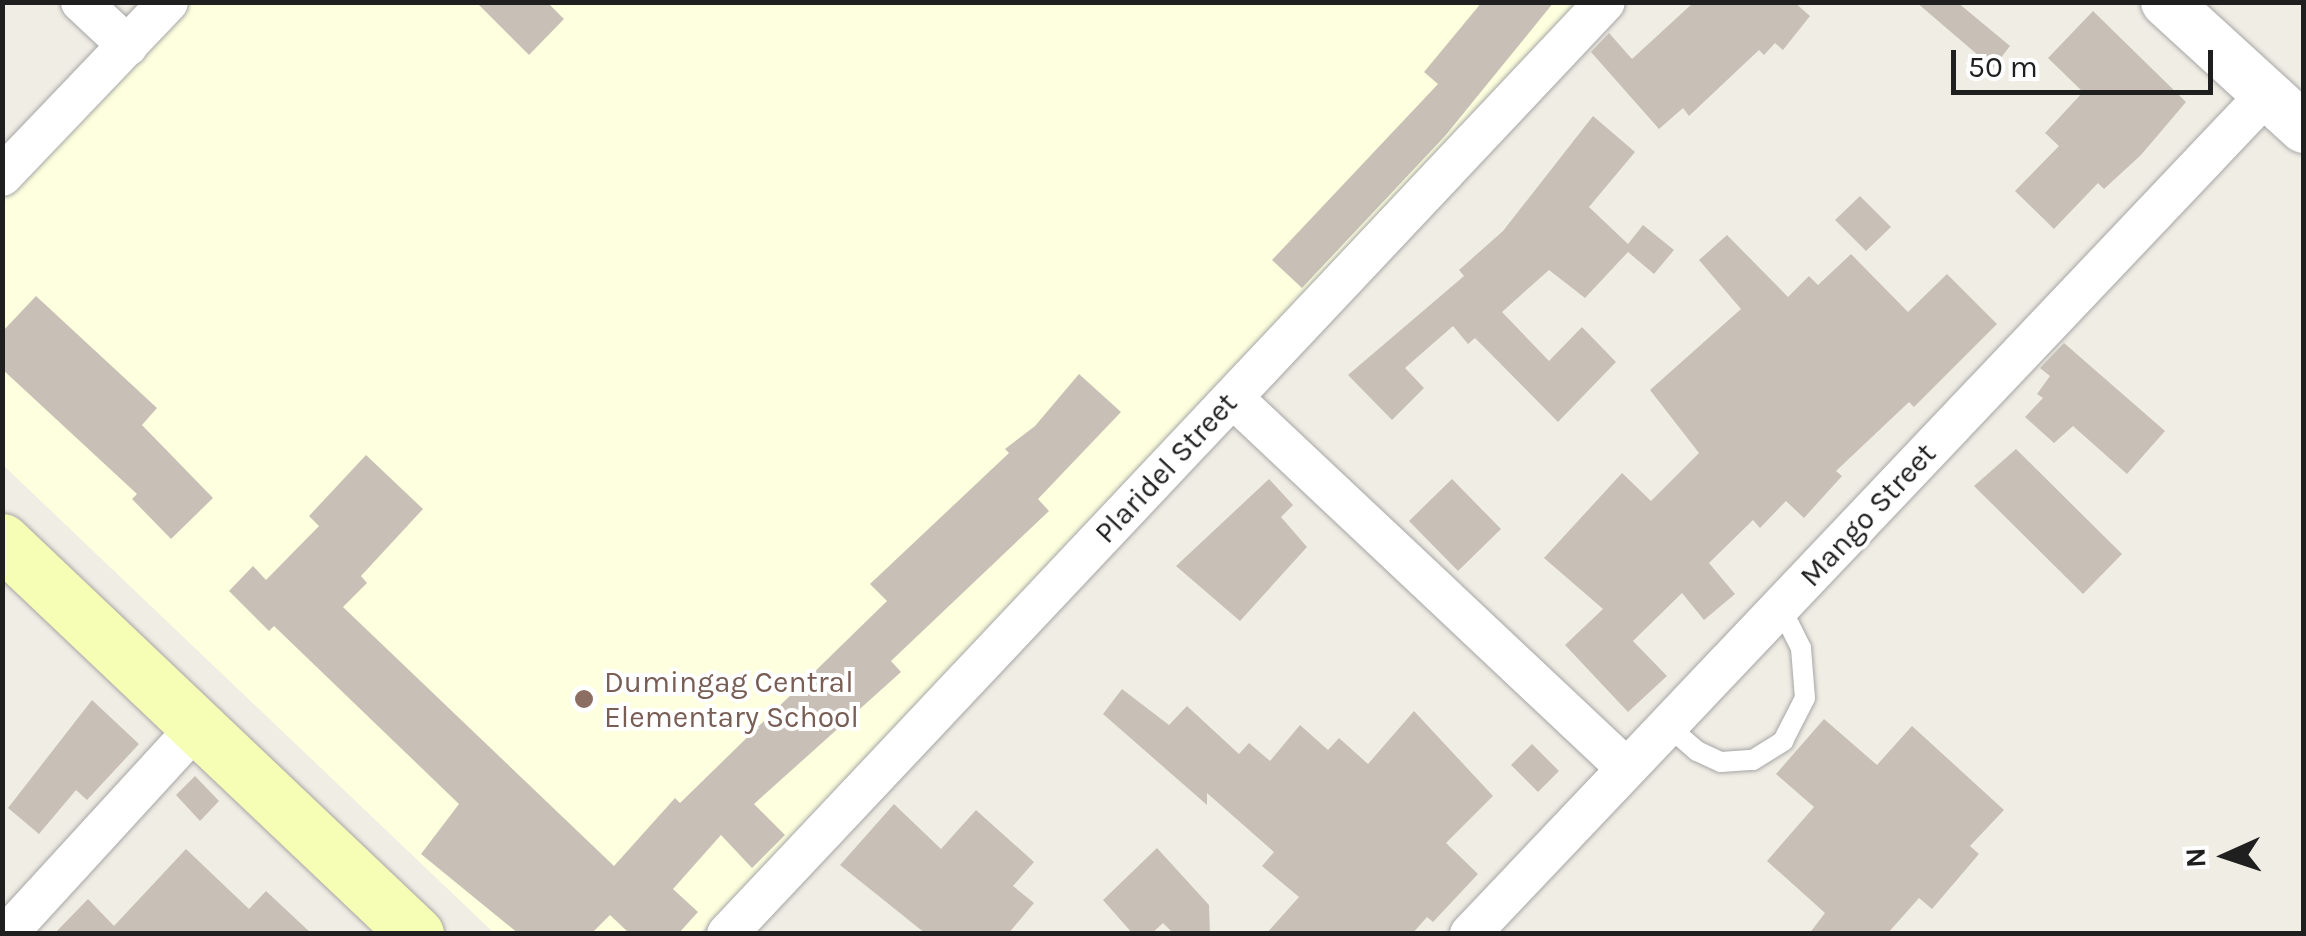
<!DOCTYPE html>
<html>
<head>
<meta charset="utf-8">
<style>
  body { margin:0 }
  #map { position:relative; width:2306px; height:936px; overflow:hidden; background:#f0ede4; font-family:Karla,sans-serif }
  div>[style] { position:absolute }
  .education>* { inset:0; background:#fdffde }
  .building>* { inset:0; background:#c8c0b7 }
  .roads { filter:drop-shadow(0 0 2px #a6a6a6) drop-shadow(0 0 2px #a6a6a6) }
  .service>* { height:20px; margin:-10px; padding:0 10px; transform-origin:10px; border-radius:10px; background:#fff }
  .minor>* { height:40px; margin:-20px; padding:0 20px; transform-origin:20px; border-radius:20px; background:#fff }
  .tertiary>* { height:50px; margin:-25px; padding:0 25px; transform-origin:25px; border-radius:25px; background:#fff }
  .secondary>* { height:55px; margin:-27.5px; padding:0 27.5px; transform-origin:27.5px; border-radius:27.5px; background:#f5feb4 }
  .dots>* { width:28px; height:28px; translate:-50% -50%; box-sizing:border-box; border:5px solid #fff; border-radius:50% }
  span { translate:-50% -50%; white-space:nowrap; text-align:center; line-height:1.15; -webkit-text-stroke:8px #fff; paint-order:stroke }
  .street-label { font-size:30px; color:#1f1f1f }
  .education-label { font-size:30px; color:#785e54 }
  .left { translate:0 -50%; text-align:left }
  .frame { position:absolute; inset:0; border:5px solid #1f1f1f; pointer-events:none }
  .north { position:absolute; left:2176px; top:806px; width:100px; height:100px; -webkit-text-stroke:8px #fff; paint-order:stroke; rotate:267deg; font-size:28px; font-weight:700; line-height:40px; text-align:center; color:#1f1f1f }
  .north::after { content:''; display:block; margin:auto; width:35px; height:45px; background:#1f1f1f; clip-path:polygon(50% 0,100% 100%,50% 72%,0 100%) }
  .scale { position:absolute; left:1951px; top:50px; width:262px; height:45px; box-sizing:border-box; border:5px solid #1f1f1f; border-top:0; padding-left:12px; font-size:30px; line-height:35px; white-space:nowrap; color:#1f1f1f; -webkit-text-stroke:8px #fff; paint-order:stroke }
</style>
</head>
<body>
<div id="map">
  <div class="education">
    <i style="clip-path:polygon(179px 3px,1576px 3px,700px 933px,494px 933px,3px 465px,2px 192px)"></i>
  </div>
  <div class="building">
    <i style="clip-path:polygon(476px 2px,547px 2px,564px 19px,529px 55px)"></i>
    <i style="clip-path:polygon(1482px 2px,1554px 2px,1445px 136px,1302px 288px,1272px 260px,1438px 84px,1424px 72px)"></i>
    <i style="clip-path:polygon(1694px 2px,1794px 2px,1810px 16px,1783px 50px,1775px 43px,1764px 55px,1759px 50px,1689px 116px,1683px 108px,1659px 129px,1591px 52px,1609px 33px,1632px 59px)"></i>
    <i style="clip-path:polygon(1916px 2px,1957px 2px,2010px 46px,1993px 68px)"></i>
    <i style="clip-path:polygon(2093px 11px,2186px 102px,2141px 155px,2104px 189px,2098px 183px,2054px 229px,2015px 191px,2059px 146px,2045px 133px,2083px 92px,2048px 58px)"></i>
    <i style="clip-path:polygon(1593px 116px,1635px 152px,1589px 207px,1628px 244px,1643px 225px,1674px 250px,1654px 274px,1628px 252px,1585px 298px,1549px 270px,1502px 312px,1549px 361px,1582px 327px,1616px 362px,1558px 422px,1475px 338px,1468px 344px,1453px 326px,1405px 368px,1424px 388px,1392px 420px,1348px 375px,1464px 276px,1459px 270px,1503px 231px)"></i>
    <i style="clip-path:polygon(1860px 196px,1891px 227px,1866px 251px,1835px 220px)"></i>
    <i style="clip-path:polygon(1727px 235px,1788px 297px,1809px 276px,1818px 285px,1851px 254px,1908px 312px,1947px 274px,1997px 324px,1914px 407px,1909px 402px,1836px 471px,1842px 476px,1804px 518px,1786px 501px,1760px 528px,1753px 520px,1709px 563px,1735px 594px,1704px 620px,1682px 593px,1633px 641px,1667px 676px,1628px 712px,1565px 645px,1603px 609px,1544px 558px,1622px 473px,1651px 501px,1699px 453px,1650px 390px,1741px 309px,1699px 260px)"></i>
    <i style="clip-path:polygon(36px 296px,157px 408px,142px 425px,213px 498px,171px 539px,132px 499px,137px 494px,2px 369px,2px 332px)"></i>
    <i style="clip-path:polygon(2064px 343px,2165px 431px,2127px 474px,2073px 426px,2054px 443px,2025px 417px,2043px 398px,2037px 394px,2050px 376px,2040px 368px)"></i>
    <i style="clip-path:polygon(1079px 374px,1121px 412px,1038px 499px,1049px 511px,891px 661px,901px 672px,754px 804px,785px 835px,752px 868px,721px 835px,673px 889px,698px 912px,678px 934px,630px 934px,610px 915px,592px 933px,519px 934px,421px 854px,459px 804px,274px 626px,269px 631px,229px 591px,253px 566px,266px 580px,319px 526px,309px 516px,366px 455px,423px 509px,361px 576px,367px 583px,343px 607px,614px 866px,675px 798px,680px 803px,887px 601px,870px 584px,1009px 453px,1005px 449px,1035px 426px)"></i>
    <i style="clip-path:polygon(2016px 449px,2122px 554px,2083px 594px,1974px 486px)"></i>
    <i style="clip-path:polygon(1269px 479px,1293px 505px,1281px 517px,1307px 547px,1240px 621px,1176px 566px)"></i>
    <i style="clip-path:polygon(1452px 479px,1501px 529px,1458px 571px,1409px 521px)"></i>
    <i style="clip-path:polygon(1122px 689px,1169px 725px,1187px 706px,1239px 754px,1249px 743px,1270px 761px,1300px 725px,1328px 750px,1339px 738px,1368px 764px,1414px 711px,1493px 796px,1446px 843px,1478px 874px,1433px 922px,1427px 917px,1412px 934px,1266px 934px,1299px 897px,1262px 866px,1274px 852px,1207px 793px,1207px 805px,1103px 714px)"></i>
    <i style="clip-path:polygon(92px 700px,139px 744px,87px 800px,76px 790px,39px 834px,8px 808px)"></i>
    <i style="clip-path:polygon(1824px 719px,1877px 765px,1912px 726px,2004px 810px,1970px 846px,1979px 854px,1932px 909px,1919px 898px,1887px 934px,1809px 934px,1825px 913px,1767px 861px,1814px 807px,1776px 774px)"></i>
    <i style="clip-path:polygon(1532px 744px,1559px 771px,1538px 792px,1511px 765px)"></i>
    <i style="clip-path:polygon(195px 776px,219px 801px,200px 821px,176px 795px)"></i>
    <i style="clip-path:polygon(894px 804px,941px 849px,976px 810px,1034px 862px,1013px 886px,1034px 903px,1008px 934px,926px 934px,840px 865px)"></i>
    <i style="clip-path:polygon(1157px 848px,1209px 905px,1210px 934px,1174px 934px,1163px 923px,1151px 934px,1133px 934px,1103px 900px)"></i>
    <i style="clip-path:polygon(186px 849px,249px 909px,266px 891px,312px 934px,54px 934px,88px 899px,114px 926px)"></i>
  </div>
  <div class="roads">
    <div class="service">
      <i style="left:1667px;top:725px;width:40px;rotate:41deg"></i>
      <i style="left:1697px;top:751px;width:26px;rotate:25deg"></i>
      <i style="left:1721px;top:762px;width:32px;rotate:-4deg"></i>
      <i style="left:1753px;top:760px;width:36px;rotate:-32deg"></i>
      <i style="left:1783px;top:741px;width:48px;rotate:-62.9deg"></i>
      <i style="left:1805px;top:698px;width:50px;rotate:-94.6deg"></i>
      <i style="left:1801px;top:648px;width:45px;rotate:-116.6deg"></i>
    </div>
    <div class="minor">
      <i style="left:81px;top:2px;width:64px;rotate:43.1deg"></i>
      <i style="left:2px;top:176px;width:240px;rotate:-46.3deg"></i>
      <i style="left:1233px;top:398px;width:540px;rotate:43.27deg"></i>
      <i style="left:7px;top:934px;width:280px;rotate:-47.5deg"></i>
      <i style="left:727px;top:934px;width:1280px;rotate:-46.71deg"></i>
      <i style="left:1470px;top:934px;width:1155px;rotate:-46.51deg"></i>
    </div>
    <div class="tertiary">
      <i style="left:2166px;top:2px;width:187px;rotate:42.4deg"></i>
    </div>
    <div class="secondary">
      <i style="left:2px;top:541px;width:571px;rotate:43.51deg"></i>
    </div>
  </div>
  <div class="dots">
    <i style="left:584px;top:699px;background:#8d6e63"></i>
  </div>
  <div class="street-label">
    <span style="left:1166px;top:468px;rotate:-47deg">Plaridel Street</span>
    <span style="left:1868px;top:515px;rotate:-47deg">Mango Street</span>
  </div>
  <div class="education-label">
    <span class="left" style="left:604px;top:699px">Dumingag Central<br>Elementary School</span>
  </div>
  <div class="frame"></div>
  <div class="north">N</div>
  <div class="scale">50 m</div>
</div>
</body>
</html>
